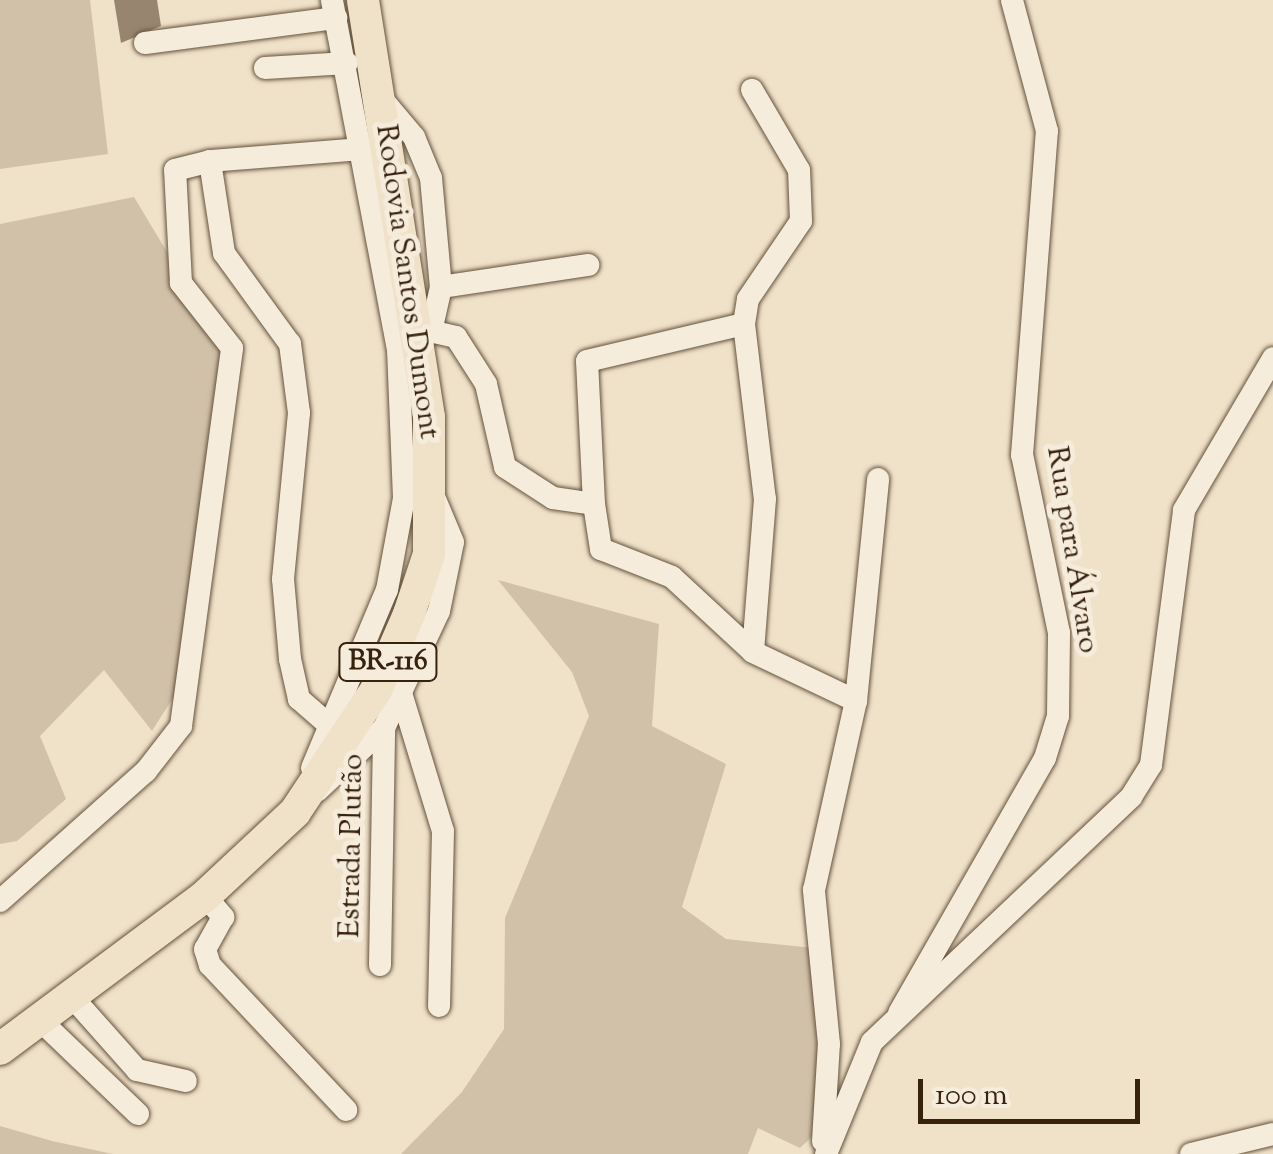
<!DOCTYPE html>
<html>
<head>
<meta charset="utf-8">
<style>
  body { margin:0 }
  #map { position:relative; width:1273px; height:1154px; overflow:hidden; background:#f0e1c9; font-family:"Sorts Mill Goudy",serif }
  div>[style] { position:absolute }
  .green>* { inset:0; background:#d1c1a9 }
  .building>* { inset:0; background:#97856f }
  .roads { filter:drop-shadow(0 0 2px #65523c) drop-shadow(0 0 2px #65523c) }
  .minor>* { height:22px; margin:-11px; padding:0 11px; transform-origin:11px; border-radius:11px; background:#f5ecdc }
  .highway>* { height:32px; margin:-16px; padding:0 16px; transform-origin:16px; border-radius:16px; background:#f0e1c9 }
  span { translate:-50% -50%; white-space:nowrap; text-align:center; line-height:1.15; -webkit-text-stroke:10px #f5ecdc; paint-order:stroke }
  .shield-label span { padding:2px 8px; background:#f5ecdc; border:2px solid; border-radius:8px; -webkit-text-stroke-width:0 }
  .shield-label { font-size:28px; color:#37220d; font-weight:700 }
  .street-label { font-size:30px; color:#37220d }
  .scale { position:absolute; left:918px; top:1079px; width:222px; height:45px; box-sizing:border-box; border:5px solid #37220d; border-top:0; padding-left:12px; font-size:30px; line-height:35px; white-space:nowrap; color:#37220d; -webkit-text-stroke:8px #f5ecdc; paint-order:stroke }
</style>
</head>
<body>
<div id="map">
  <div class="green">
    <i style="clip-path:polygon(0 0,90px 0,108px 154px,0 169px)"></i>
    <i style="clip-path:polygon(134px 197px,226px 350px,190px 671px,152px 731px,104px 670px,40px 736px,66px 799px,17px 841px,0 844px,0 224px)"></i>
    <i style="clip-path:polygon(498px 580px,659px 624px,652px 726px,726px 764px,682px 907px,726px 939px,814px 948px,820px 1129px,800px 1148px,758px 1128px,748px 1154px,401px 1154px,462px 1092px,504px 1029px,505px 918px,589px 716px,572px 672px)"></i>
    <i style="clip-path:polygon(0 1126px,52px 1141px,113px 1154px,0 1154px)"></i>
  </div>
  <div class="building">
    <i style="clip-path:polygon(114px 0,157px 0,161px 26px,121px 43px)"></i>
  </div>
  <div class="roads">
    <div class="minor">
      <i style="left:145px;top:43px;width:193px;rotate:-7.5deg"></i>
      <i style="left:265px;top:68px;width:82px;rotate:-3.5deg"></i>
      <i style="left:382px;top:99px;width:50px;rotate:49.9deg"></i>
      <i style="left:414px;top:137px;width:44px;rotate:67.5deg"></i>
      <i style="left:431px;top:178px;width:109px;rotate:84.8deg"></i>
      <i style="left:441px;top:287px;width:41px;rotate:102.7deg"></i>
      <i style="left:441px;top:287px;width:149px;rotate:-8.5deg"></i>
      <i style="left:744px;top:324px;width:176px;rotate:83.2deg"></i>
      <i style="left:765px;top:499px;width:153px;rotate:94.5deg"></i>
      <i style="left:417px;top:328px;width:40px;rotate:13deg"></i>
      <i style="left:456px;top:337px;width:56px;rotate:57.4deg"></i>
      <i style="left:486px;top:384px;width:85px;rotate:77.1deg"></i>
      <i style="left:505px;top:467px;width:57px;rotate:32.9deg"></i>
      <i style="left:553px;top:498px;width:41px;rotate:8.3deg"></i>
      <i style="left:594px;top:504px;width:46px;rotate:81.2deg"></i>
      <i style="left:601px;top:549px;width:76px;rotate:21.5deg"></i>
      <i style="left:672px;top:577px;width:110px;rotate:42.8deg"></i>
      <i style="left:753px;top:652px;width:114px;rotate:25.4deg"></i>
      <i style="left:856px;top:701px;width:223px;rotate:-84.3deg"></i>
      <i style="left:594px;top:504px;width:143px;rotate:-92.8deg"></i>
      <i style="left:587px;top:361px;width:161px;rotate:-13.3deg"></i>
      <i style="left:744px;top:324px;width:25px;rotate:-81deg"></i>
      <i style="left:748px;top:299px;width:94px;rotate:-55.8deg"></i>
      <i style="left:801px;top:221px;width:51px;rotate:-92.2deg"></i>
      <i style="left:799px;top:170px;width:93px;rotate:-120.4deg"></i>
      <i style="left:401px;top:693px;width:144px;rotate:73.1deg"></i>
      <i style="left:443px;top:831px;width:175px;rotate:91.3deg"></i>
      <i style="left:329px;top:725px;width:40px;rotate:-139deg"></i>
      <i style="left:299px;top:699px;width:41px;rotate:-102.7deg"></i>
      <i style="left:290px;top:659px;width:80px;rotate:-95deg"></i>
      <i style="left:283px;top:579px;width:167px;rotate:-84.5deg"></i>
      <i style="left:299px;top:413px;width:70px;rotate:-97.4deg"></i>
      <i style="left:290px;top:344px;width:112px;rotate:-126deg"></i>
      <i style="left:224px;top:253px;width:93px;rotate:-98.7deg"></i>
      <i style="left:210px;top:161px;width:154px;rotate:-4.5deg"></i>
      <i style="left:312px;top:768px;width:193px;rotate:-67.2deg"></i>
      <i style="left:387px;top:590px;width:94px;rotate:-79.5deg"></i>
      <i style="left:404px;top:498px;width:148px;rotate:-92.3deg"></i>
      <i style="left:398px;top:350px;width:356px;rotate:-100.7deg"></i>
      <i style="left:317px;top:791px;width:92px;rotate:-43.2deg"></i>
      <i style="left:384px;top:728px;width:129px;rotate:-64.8deg"></i>
      <i style="left:439px;top:611px;width:70px;rotate:-78.5deg"></i>
      <i style="left:453px;top:542px;width:62px;rotate:-112.8deg"></i>
      <i style="left:205px;top:896px;width:28px;rotate:49deg"></i>
      <i style="left:223px;top:917px;width:37px;rotate:119deg"></i>
      <i style="left:205px;top:949px;width:17px;rotate:73deg"></i>
      <i style="left:210px;top:965px;width:199px;rotate:46.8deg"></i>
      <i style="left:0;top:901px;width:195px;rotate:-41.7deg"></i>
      <i style="left:146px;top:771px;width:57px;rotate:-52.1deg"></i>
      <i style="left:181px;top:726px;width:381px;rotate:-82.3deg"></i>
      <i style="left:232px;top:348px;width:83px;rotate:-128.1deg"></i>
      <i style="left:181px;top:283px;width:113px;rotate:-93deg"></i>
      <i style="left:175px;top:170px;width:36px;rotate:-14deg"></i>
      <i style="left:380px;top:965px;width:237px;rotate:-89deg"></i>
      <i style="left:74px;top:999px;width:95px;rotate:48.4deg"></i>
      <i style="left:137px;top:1070px;width:50px;rotate:12.7deg"></i>
      <i style="left:899px;top:1013px;width:294px;rotate:-60.2deg"></i>
      <i style="left:1045px;top:758px;width:44px;rotate:-72.8deg"></i>
      <i style="left:1058px;top:716px;width:83px;rotate:-89.3deg"></i>
      <i style="left:1059px;top:633px;width:182px;rotate:-101.7deg"></i>
      <i style="left:1022px;top:455px;width:325px;rotate:-85.6deg"></i>
      <i style="left:1047px;top:131px;width:136px;rotate:-105deg"></i>
      <i style="left:42px;top:1022px;width:133px;rotate:43.8deg"></i>
      <i style="left:823px;top:1141px;width:97px;rotate:-86.5deg"></i>
      <i style="left:829px;top:1044px;width:155px;rotate:-95.6deg"></i>
      <i style="left:814px;top:890px;width:194px;rotate:-77.5deg"></i>
      <i style="left:826px;top:1154px;width:121px;rotate:-67.7deg"></i>
      <i style="left:872px;top:1042px;width:357px;rotate:-43.4deg"></i>
      <i style="left:1131px;top:797px;width:38px;rotate:-58deg"></i>
      <i style="left:1151px;top:765px;width:257px;rotate:-82.6deg"></i>
      <i style="left:1184px;top:510px;width:176px;rotate:-59.6deg"></i>
      <i style="left:1191px;top:1154px;width:84px;rotate:-13.7deg"></i>
    </div>
    <div class="highway">
      <i style="left:0;top:1049px;width:256px;rotate:-36.7deg"></i>
      <i style="left:205px;top:896px;width:123px;rotate:-43deg"></i>
      <i style="left:295px;top:812px;width:146px;rotate:-56.4deg"></i>
      <i style="left:376px;top:690px;width:83px;rotate:-66.5deg"></i>
      <i style="left:409px;top:614px;width:63px;rotate:-71.6deg"></i>
      <i style="left:429px;top:554px;width:137px;rotate:-90deg"></i>
      <i style="left:429px;top:417px;width:422px;rotate:-99deg"></i>
    </div>
  </div>
  <div class="shield-label">
    <span style="left:388px;top:662px">BR-116</span>
  </div>
  <div class="street-label">
    <span style="left:406px;top:282px;rotate:82deg">Rodovia Santos Dumont</span>
    <span style="left:1071px;top:550px;rotate:81deg">Rua para Álvaro</span>
    <span style="left:353px;top:846px;rotate:-89deg">Estrada Plutão</span>
  </div>
  <div class="scale">100 m</div>
</div>
</body>
</html>
